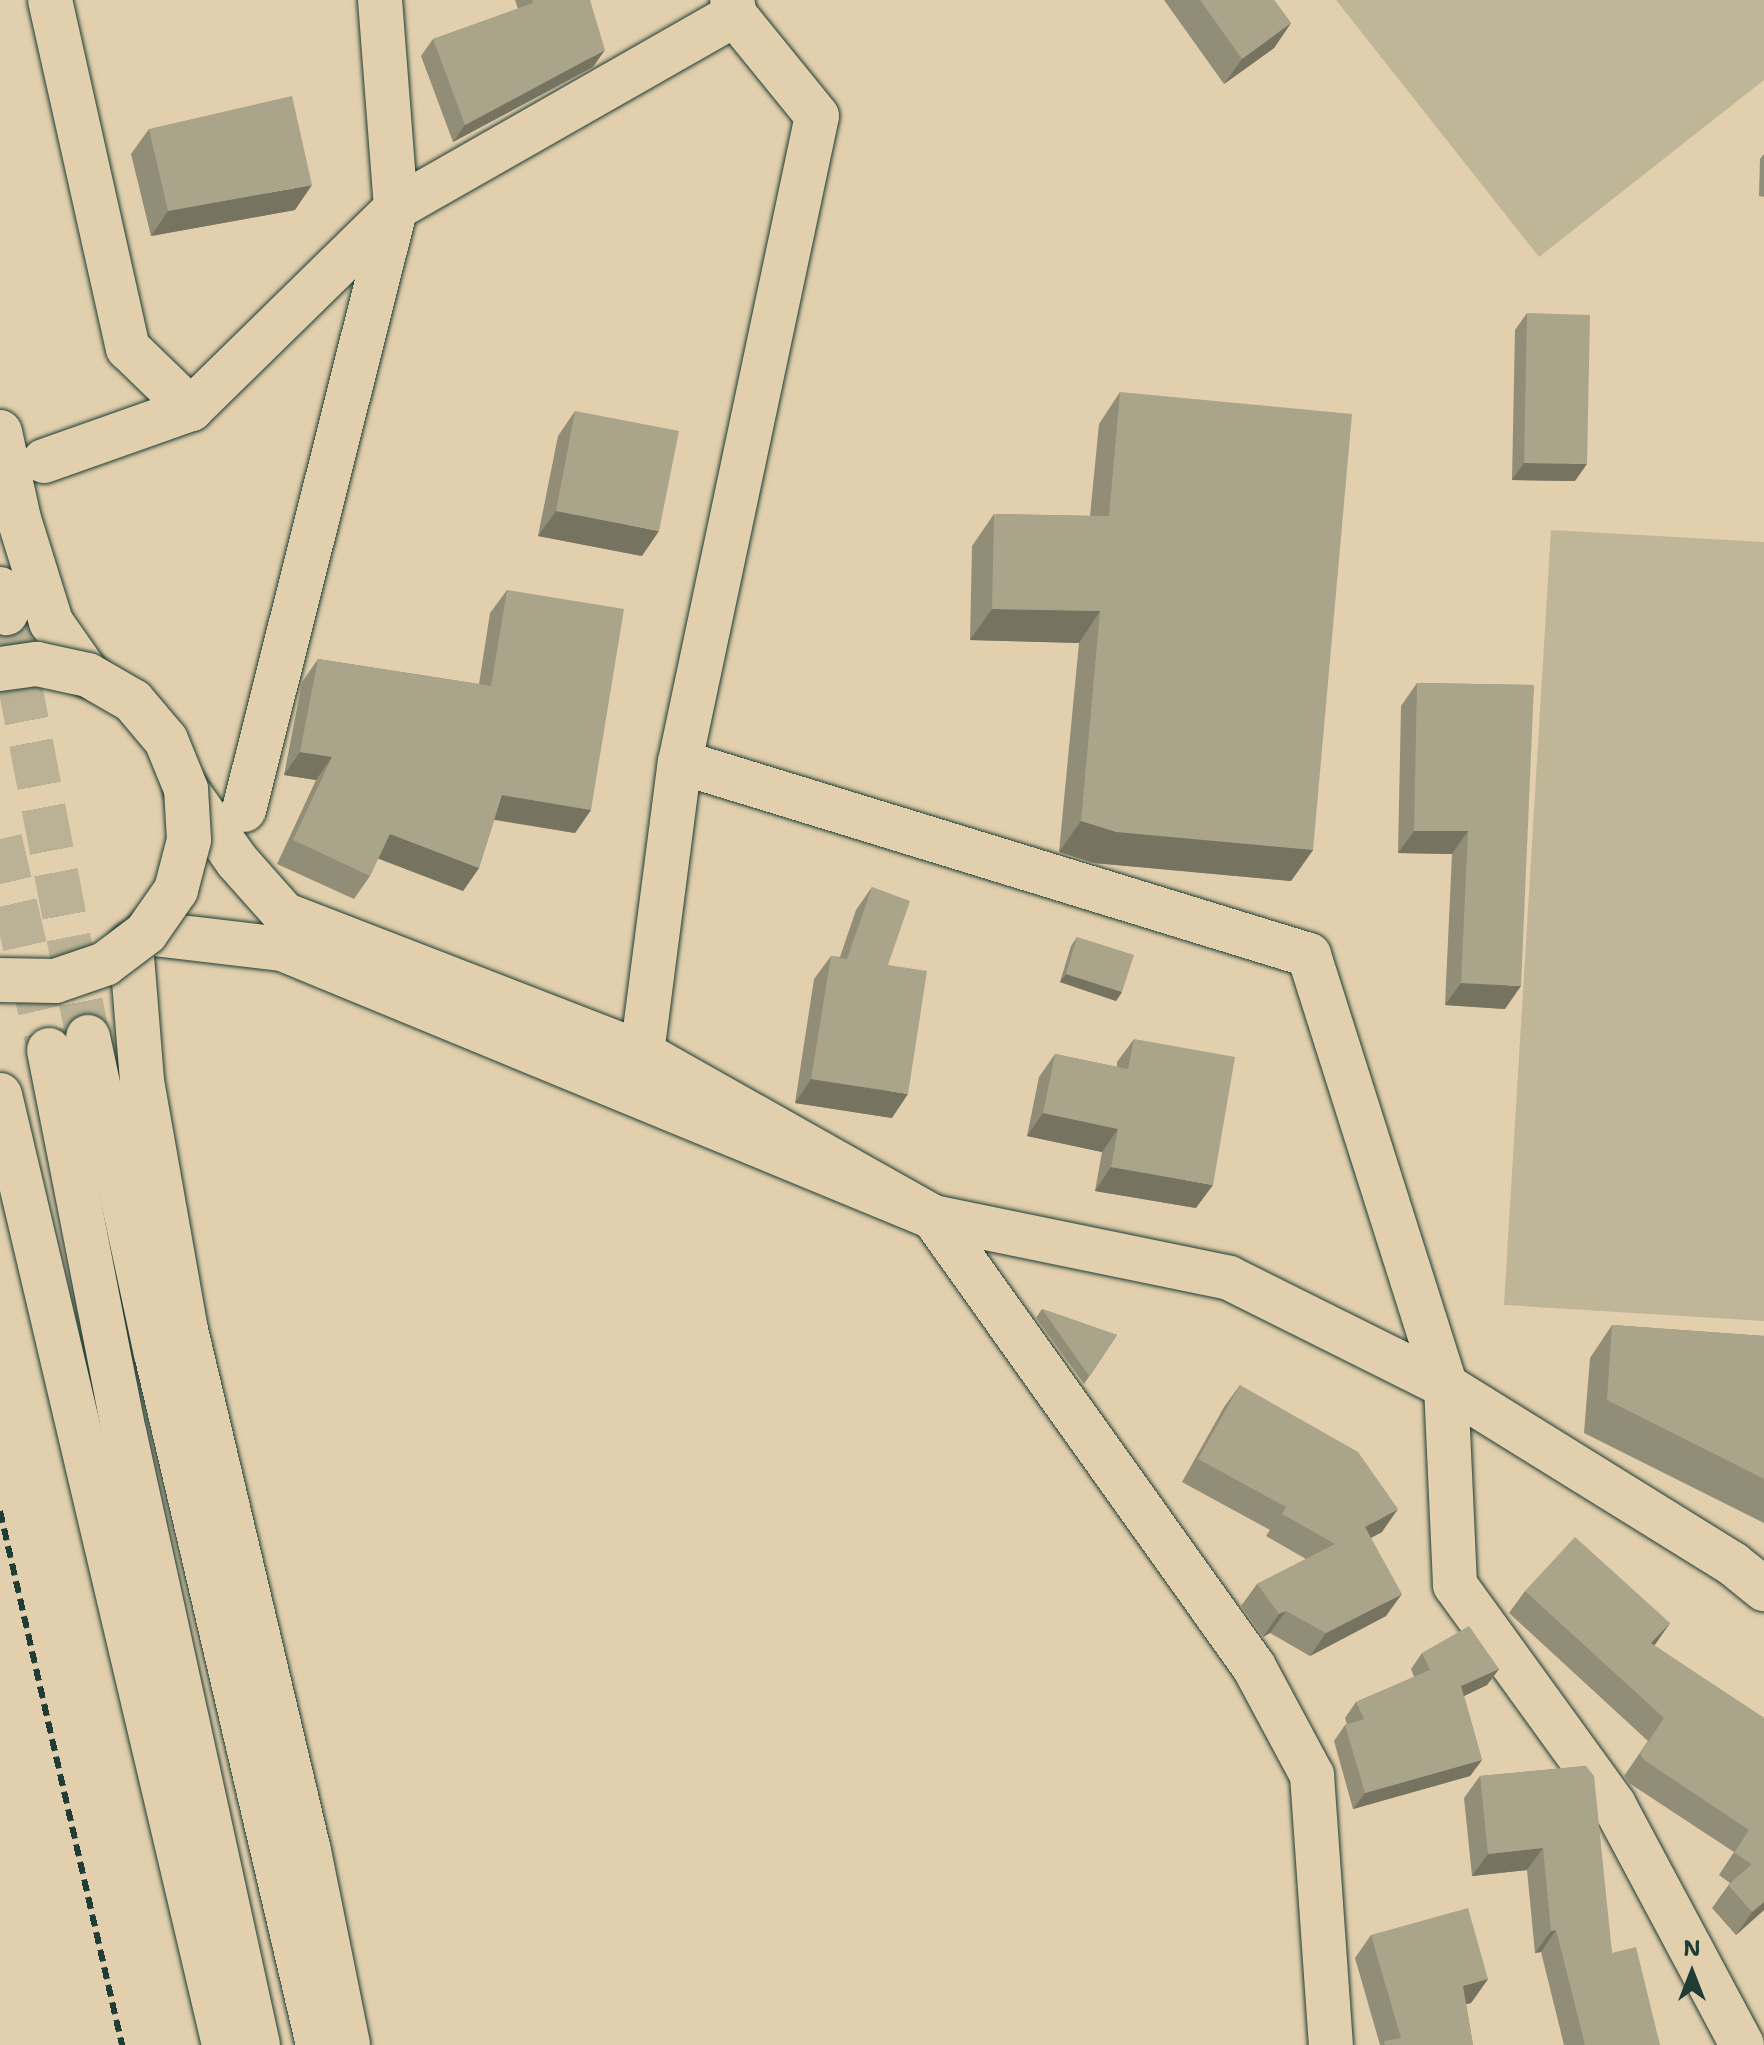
<!DOCTYPE html>
<html>
<head>
<meta charset="utf-8">
<style>
  body { margin:0 }
  #map { position:relative; width:1764px; height:2045px; overflow:hidden; background:#e2cfad; font-family:"Shantell Sans",sans-serif }
  div>[style] { position:absolute }
  .green>* { inset:0; background:#bfb597 }
  .secondary-tunnel>* { height:44px; margin-top:-22px; transform-origin:0; background:repeating-linear-gradient(90deg,#bbb295 0 44px,transparent 0 66px) }
  .roads { filter:drop-shadow(0 0 2px #1f3d34) drop-shadow(0 0 2px #1f3d34) }
  .street>* { height:44px; margin:-22px; padding:0 22px; transform-origin:22px; border-radius:22px; background:#e2cfad }
  .secondary>* { height:44px; margin:-22px; padding:0 22px; transform-origin:22px; border-radius:22px; background:#e2cfad }
  .rail>* { height:6px; margin-top:-3px; transform-origin:0; background:repeating-linear-gradient(90deg,#1f3d34 0 12px,transparent 0 18px) }
  .bridges { filter:drop-shadow(0 0 2px #1f3d34) drop-shadow(0 0 2px #1f3d34) }
  .secondary-bridge>* { height:44px; margin:-22px; padding:0 22px; transform-origin:22px; border-radius:22px; background:#e2cfad }
  .wall>* { inset:0; background:#918d77 }
  .shaded-wall>* { inset:0; background:#767361 }
  .building>* { inset:0; background:#a9a48a }
  span { translate:-50% -50%; white-space:nowrap; text-align:center; line-height:1.15; -webkit-text-stroke:8px #e2cfad; paint-order:stroke }
  .north { position:absolute; left:1652px; top:1933px; width:80px; height:80px; -webkit-text-stroke:6px #e2cfad; paint-order:stroke; rotate:0deg; font-size:22px; font-weight:700; line-height:32px; text-align:center; color:#1f3d34 }
  .north::after { content:''; display:block; margin:auto; width:28px; height:36px; background:#1f3d34; clip-path:polygon(50% 0,100% 100%,50% 72%,0 100%) }
</style>
</head>
<body>
<div id="map">
  <div class="green">
    <i style="clip-path:polygon(1336px 0,1764px 0,1764px 80px,1539px 257px)"></i>
    <i style="clip-path:polygon(1551px 530px,1764px 542px,1764px 1321px,1504px 1305px)"></i>
  </div>
  <div class="secondary-tunnel">
    <i style="left:6px;top:613px;width:432px;rotate:79.1deg"></i>
    <i style="left:0;top:839px;width:217px;rotate:76.9deg"></i>
  </div>
  <div class="roads">
    <div class="street">
      <i style="left:50px;top:0;width:357px;rotate:77.4deg"></i>
      <i style="left:128px;top:348px;width:88px;rotate:44.1deg"></i>
      <i style="left:191px;top:409px;width:287px;rotate:-44.4deg"></i>
      <i style="left:380px;top:0;width:209px;rotate:85.6deg"></i>
      <i style="left:396px;top:208px;width:390px;rotate:-29.7deg"></i>
      <i style="left:735px;top:15px;width:15px;rotate:-101deg"></i>
      <i style="left:44px;top:461px;width:156px;rotate:-19.5deg"></i>
      <i style="left:680px;top:762px;width:658px;rotate:17.06deg"></i>
      <i style="left:1309px;top:955px;width:452px;rotate:72.4deg"></i>
      <i style="left:1446px;top:1386px;width:199px;rotate:87.4deg"></i>
      <i style="left:1455px;top:1585px;width:271px;rotate:54.1deg"></i>
      <i style="left:1614px;top:1805px;width:272px;rotate:61.9deg"></i>
      <i style="left:244px;top:810px;width:619px;rotate:-75.87deg"></i>
      <i style="left:642px;top:1053px;width:293px;rotate:-82.6deg"></i>
      <i style="left:680px;top:762px;width:660px;rotate:-78.03deg"></i>
      <i style="left:817px;top:116px;width:130px;rotate:-129.1deg"></i>
      <i style="left:933px;top:1217px;width:553px;rotate:54.5deg"></i>
      <i style="left:1254px;top:1667px;width:123px;rotate:61.8deg"></i>
      <i style="left:1312px;top:1775px;width:271px;rotate:86deg"></i>
    </div>
    <div class="secondary">
      <i style="left:0;top:432px;width:89px;rotate:77.7deg"></i>
      <i style="left:19px;top:519px;width:108px;rotate:72.7deg"></i>
      <i style="left:51px;top:622px;width:65px;rotate:55.1deg"></i>
      <i style="left:0;top:589px;width:25px;rotate:76deg"></i>
      <i style="left:146px;top:933px;width:137px;rotate:6.7deg"></i>
      <i style="left:282px;top:949px;width:704px;rotate:22.38deg"></i>
      <i style="left:933px;top:1217px;width:334px;rotate:-150.6deg"></i>
      <i style="left:642px;top:1053px;width:384px;rotate:-158.8deg"></i>
      <i style="left:284px;top:914px;width:71px;rotate:-131.6deg"></i>
      <i style="left:237px;top:861px;width:88px;rotate:-125.3deg"></i>
      <i style="left:131px;top:944px;width:137px;rotate:85.4deg"></i>
      <i style="left:142px;top:1081px;width:253px;rotate:80deg"></i>
      <i style="left:186px;top:1330px;width:535px;rotate:76.72deg"></i>
      <i style="left:309px;top:1851px;width:198px;rotate:78.6deg"></i>
      <i style="left:88px;top:1037px;width:323px;rotate:77.9deg"></i>
      <i style="left:156px;top:1353px;width:711px;rotate:76.82deg"></i>
      <i style="left:49px;top:1050px;width:388px;rotate:78.9deg"></i>
      <i style="left:124px;top:1431px;width:628px;rotate:77.69deg"></i>
      <i style="left:0;top:1095px;width:976px;rotate:76.73deg"></i>
      <i style="left:933px;top:1217px;width:302px;rotate:11.6deg"></i>
      <i style="left:1229px;top:1278px;width:242px;rotate:26.5deg"></i>
      <i style="left:1446px;top:1386px;width:338px;rotate:31.8deg"></i>
      <i style="left:1733px;top:1564px;width:40px;rotate:39deg"></i>
    </div>
  </div>
  <div class="rail">
    <i style="left:0;top:1511px;width:548px;rotate:77.13deg"></i>
  </div>
  <div class="bridges">
    <div class="secondary-bridge">
      <i style="left:0;top:669px;width:37px;rotate:-8deg"></i>
      <i style="left:37px;top:664px;width:52px;rotate:12.2deg"></i>
      <i style="left:88px;top:675px;width:52px;rotate:30deg"></i>
      <i style="left:133px;top:701px;width:51px;rotate:49.8deg"></i>
      <i style="left:166px;top:740px;width:53px;rotate:67.8deg"></i>
      <i style="left:186px;top:789px;width:51px;rotate:86.6deg"></i>
      <i style="left:189px;top:840px;width:52px;rotate:104.6deg"></i>
      <i style="left:176px;top:890px;width:52px;rotate:124.9deg"></i>
      <i style="left:146px;top:933px;width:51px;rotate:142.9deg"></i>
      <i style="left:105px;top:964px;width:53px;rotate:161.2deg"></i>
      <i style="left:55px;top:981px;width:55px;rotate:-179deg"></i>
    </div>
  </div>
  <div class="wall">
    <i style="clip-path:polygon(515px 0,590px 0,593px 67px,453px 142px,421px 56px,433px 39px,518px 9px)"></i>
    <i style="clip-path:polygon(1164px 0,1274px 0,1291px 23px,1274px 48px,1224px 84px)"></i>
    <i style="clip-path:polygon(149px 129px,295px 210px,151px 236px,131px 154px)"></i>
    <i style="clip-path:polygon(1764px 154px,1764px 197px,1759px 196px,1760px 159px)"></i>
    <i style="clip-path:polygon(1527px 313px,1575px 481px,1512px 480px,1515px 330px)"></i>
    <i style="clip-path:polygon(1120px 392px,1313px 850px,1291px 881px,1094px 863px,1059px 852px,1079px 643px,970px 640px,972px 546px,994px 514px,1090px 516px,1099px 424px)"></i>
    <i style="clip-path:polygon(575px 411px,642px 556px,538px 536px,558px 436px)"></i>
    <i style="clip-path:polygon(507px 590px,591px 810px,575px 833px,494px 820px,479px 868px,463px 891px,378px 858px,370px 876px,354px 899px,277px 864px,316px 780px,284px 775px,302px 682px,318px 659px,479px 684px,490px 613px)"></i>
    <i style="clip-path:polygon(1417px 683px,1534px 685px,1505px 1009px,1445px 1005px,1452px 854px,1398px 853px,1401px 706px)"></i>
    <i style="clip-path:polygon(872px 887px,888px 965px,892px 1118px,795px 1103px,814px 979px,831px 956px,840px 957px,856px 910px)"></i>
    <i style="clip-path:polygon(1077px 937px,1122px 992px,1116px 1001px,1060px 982px,1071px 946px)"></i>
    <i style="clip-path:polygon(1134px 1039px,1196px 1208px,1095px 1191px,1102px 1152px,1027px 1136px,1039px 1077px,1055px 1054px,1117px 1067px,1117px 1062px)"></i>
    <i style="clip-path:polygon(1042px 1309px,1117px 1335px,1084px 1384px,1036px 1318px)"></i>
    <i style="clip-path:polygon(1612px 1325px,1764px 1336px,1764px 1523px,1584px 1433px,1590px 1358px)"></i>
    <i style="clip-path:polygon(1240px 1385px,1382px 1532px,1371px 1538px,1386px 1616px,1310px 1656px,1270px 1633px,1263px 1637px,1241px 1606px,1257px 1584px,1306px 1559px,1266px 1536px,1270px 1530px,1182px 1482px,1224px 1407px)"></i>
    <i style="clip-path:polygon(1525px 1591px,1670px 1623px,1654px 1646px,1764px 1718px,1764px 1910px,1736px 1935px,1712px 1908px,1730px 1883px,1719px 1875px,1734px 1852px,1629px 1783px,1624px 1776px,1648px 1741px,1509px 1613px)"></i>
    <i style="clip-path:polygon(1422px 1653px,1499px 1669px,1487px 1685px,1464px 1696px,1482px 1760px,1470px 1776px,1353px 1809px,1334px 1741px,1345px 1725px,1347px 1724px,1345px 1718px,1356px 1702px,1414px 1677px,1411px 1669px)"></i>
    <i style="clip-path:polygon(1586px 1766px,1612px 1953px,1660px 2045px,1564px 2045px,1541px 1952px,1535px 1953px,1527px 1870px,1472px 1876px,1464px 1798px,1480px 1776px)"></i>
    <i style="clip-path:polygon(1371px 1935px,1488px 1979px,1471px 2003px,1466px 2004px,1473px 2045px,1380px 2045px,1355px 1958px)"></i>
  </div>
  <div class="shaded-wall">
    <i style="clip-path:polygon(1291px 23px,1274px 48px,1224px 84px,1242px 59px)"></i>
    <i style="clip-path:polygon(605px 50px,593px 67px,453px 142px,465px 125px)"></i>
    <i style="clip-path:polygon(312px 185px,295px 210px,151px 236px,168px 211px)"></i>
    <i style="clip-path:polygon(1524px 463px,1587px 464px,1575px 481px,1512px 480px)"></i>
    <i style="clip-path:polygon(556px 511px,659px 531px,642px 556px,538px 536px)"></i>
    <i style="clip-path:polygon(992px 609px,1100px 611px,1079px 643px,970px 640px)"></i>
    <i style="clip-path:polygon(300px 752px,332px 757px,316px 780px,284px 775px)"></i>
    <i style="clip-path:polygon(502px 795px,591px 810px,575px 833px,486px 818px)"></i>
    <i style="clip-path:polygon(1081px 821px,1313px 850px,1291px 881px,1094px 863px,1059px 852px)"></i>
    <i style="clip-path:polygon(1414px 831px,1468px 831px,1452px 854px,1398px 853px)"></i>
    <i style="clip-path:polygon(390px 834px,479px 868px,463px 891px,374px 857px)"></i>
    <i style="clip-path:polygon(1066px 974px,1122px 992px,1116px 1001px,1060px 982px)"></i>
    <i style="clip-path:polygon(1461px 983px,1521px 986px,1505px 1009px,1445px 1005px)"></i>
    <i style="clip-path:polygon(811px 1079px,908px 1094px,892px 1118px,795px 1103px)"></i>
    <i style="clip-path:polygon(1043px 1113px,1118px 1129px,1102px 1152px,1027px 1136px)"></i>
    <i style="clip-path:polygon(1111px 1167px,1213px 1185px,1196px 1208px,1095px 1191px)"></i>
    <i style="clip-path:polygon(1398px 1509px,1382px 1532px,1349px 1549px,1365px 1527px)"></i>
    <i style="clip-path:polygon(1402px 1594px,1386px 1616px,1310px 1656px,1326px 1633px)"></i>
    <i style="clip-path:polygon(1286px 1611px,1270px 1633px,1263px 1637px,1279px 1614px)"></i>
    <i style="clip-path:polygon(1670px 1623px,1654px 1646px,1651px 1643px)"></i>
    <i style="clip-path:polygon(1499px 1669px,1487px 1685px,1449px 1703px,1461px 1686px)"></i>
    <i style="clip-path:polygon(1482px 1760px,1470px 1776px,1353px 1809px,1365px 1793px)"></i>
    <i style="clip-path:polygon(1543px 1848px,1527px 1870px,1472px 1876px,1488px 1854px)"></i>
    <i style="clip-path:polygon(1764px 1902px,1764px 1910px,1736px 1935px,1752px 1912px)"></i>
    <i style="clip-path:polygon(1556px 1930px,1541px 1952px,1535px 1953px,1551px 1931px)"></i>
    <i style="clip-path:polygon(1488px 1979px,1471px 2003px,1447px 2009px,1463px 1986px)"></i>
  </div>
  <div class="building">
    <i style="clip-path:polygon(532px 0,590px 0,605px 50px,465px 125px,433px 39px,533px 3px)"></i>
    <i style="clip-path:polygon(1200px 0,1274px 0,1291px 23px,1242px 59px)"></i>
    <i style="clip-path:polygon(292px 96px,312px 185px,168px 211px,149px 129px)"></i>
    <i style="clip-path:polygon(1527px 313px,1590px 315px,1587px 464px,1524px 463px)"></i>
    <i style="clip-path:polygon(1120px 392px,1352px 414px,1313px 850px,1116px 832px,1081px 821px,1100px 611px,992px 609px,994px 514px,1109px 516px)"></i>
    <i style="clip-path:polygon(575px 411px,679px 431px,659px 531px,556px 511px)"></i>
    <i style="clip-path:polygon(507px 590px,624px 609px,591px 810px,502px 795px,479px 868px,390px 834px,370px 876px,293px 840px,332px 757px,300px 752px,318px 659px,491px 686px)"></i>
    <i style="clip-path:polygon(1417px 683px,1534px 685px,1521px 986px,1461px 983px,1468px 831px,1414px 831px)"></i>
    <i style="clip-path:polygon(872px 887px,910px 901px,888px 965px,927px 971px,908px 1094px,811px 1079px,831px 956px,847px 959px)"></i>
    <i style="clip-path:polygon(1077px 937px,1134px 955px,1122px 992px,1066px 974px)"></i>
    <i style="clip-path:polygon(1134px 1039px,1235px 1057px,1213px 1185px,1111px 1167px,1118px 1129px,1043px 1113px,1055px 1054px,1128px 1069px)"></i>
    <i style="clip-path:polygon(1042px 1309px,1117px 1335px,1090px 1376px,1087px 1373px)"></i>
    <i style="clip-path:polygon(1612px 1325px,1764px 1336px,1764px 1479px,1607px 1400px)"></i>
    <i style="clip-path:polygon(1240px 1385px,1358px 1452px,1398px 1509px,1365px 1527px,1402px 1594px,1326px 1633px,1286px 1611px,1279px 1614px,1257px 1584px,1335px 1544px,1282px 1514px,1286px 1507px,1198px 1459px)"></i>
    <i style="clip-path:polygon(1575px 1537px,1670px 1623px,1651px 1643px,1764px 1718px,1764px 1902px,1752px 1912px,1728px 1885px,1752px 1864px,1734px 1853px,1749px 1830px,1644px 1760px,1640px 1754px,1664px 1718px,1525px 1591px)"></i>
    <i style="clip-path:polygon(1469px 1626px,1499px 1669px,1461px 1686px,1482px 1760px,1365px 1793px,1345px 1725px,1364px 1719px,1356px 1702px,1430px 1670px,1422px 1653px)"></i>
    <i style="clip-path:polygon(1586px 1766px,1594px 1776px,1612px 1953px,1636px 1947px,1660px 2045px,1585px 2045px,1556px 1930px,1551px 1931px,1543px 1848px,1488px 1854px,1480px 1776px)"></i>
    <i style="clip-path:polygon(1468px 1908px,1488px 1979px,1463px 1986px,1473px 2045px,1385px 2045px,1384px 2041px,1401px 2038px,1371px 1935px)"></i>
  </div>
  <div class="north">N</div>
</div>
</body>
</html>
